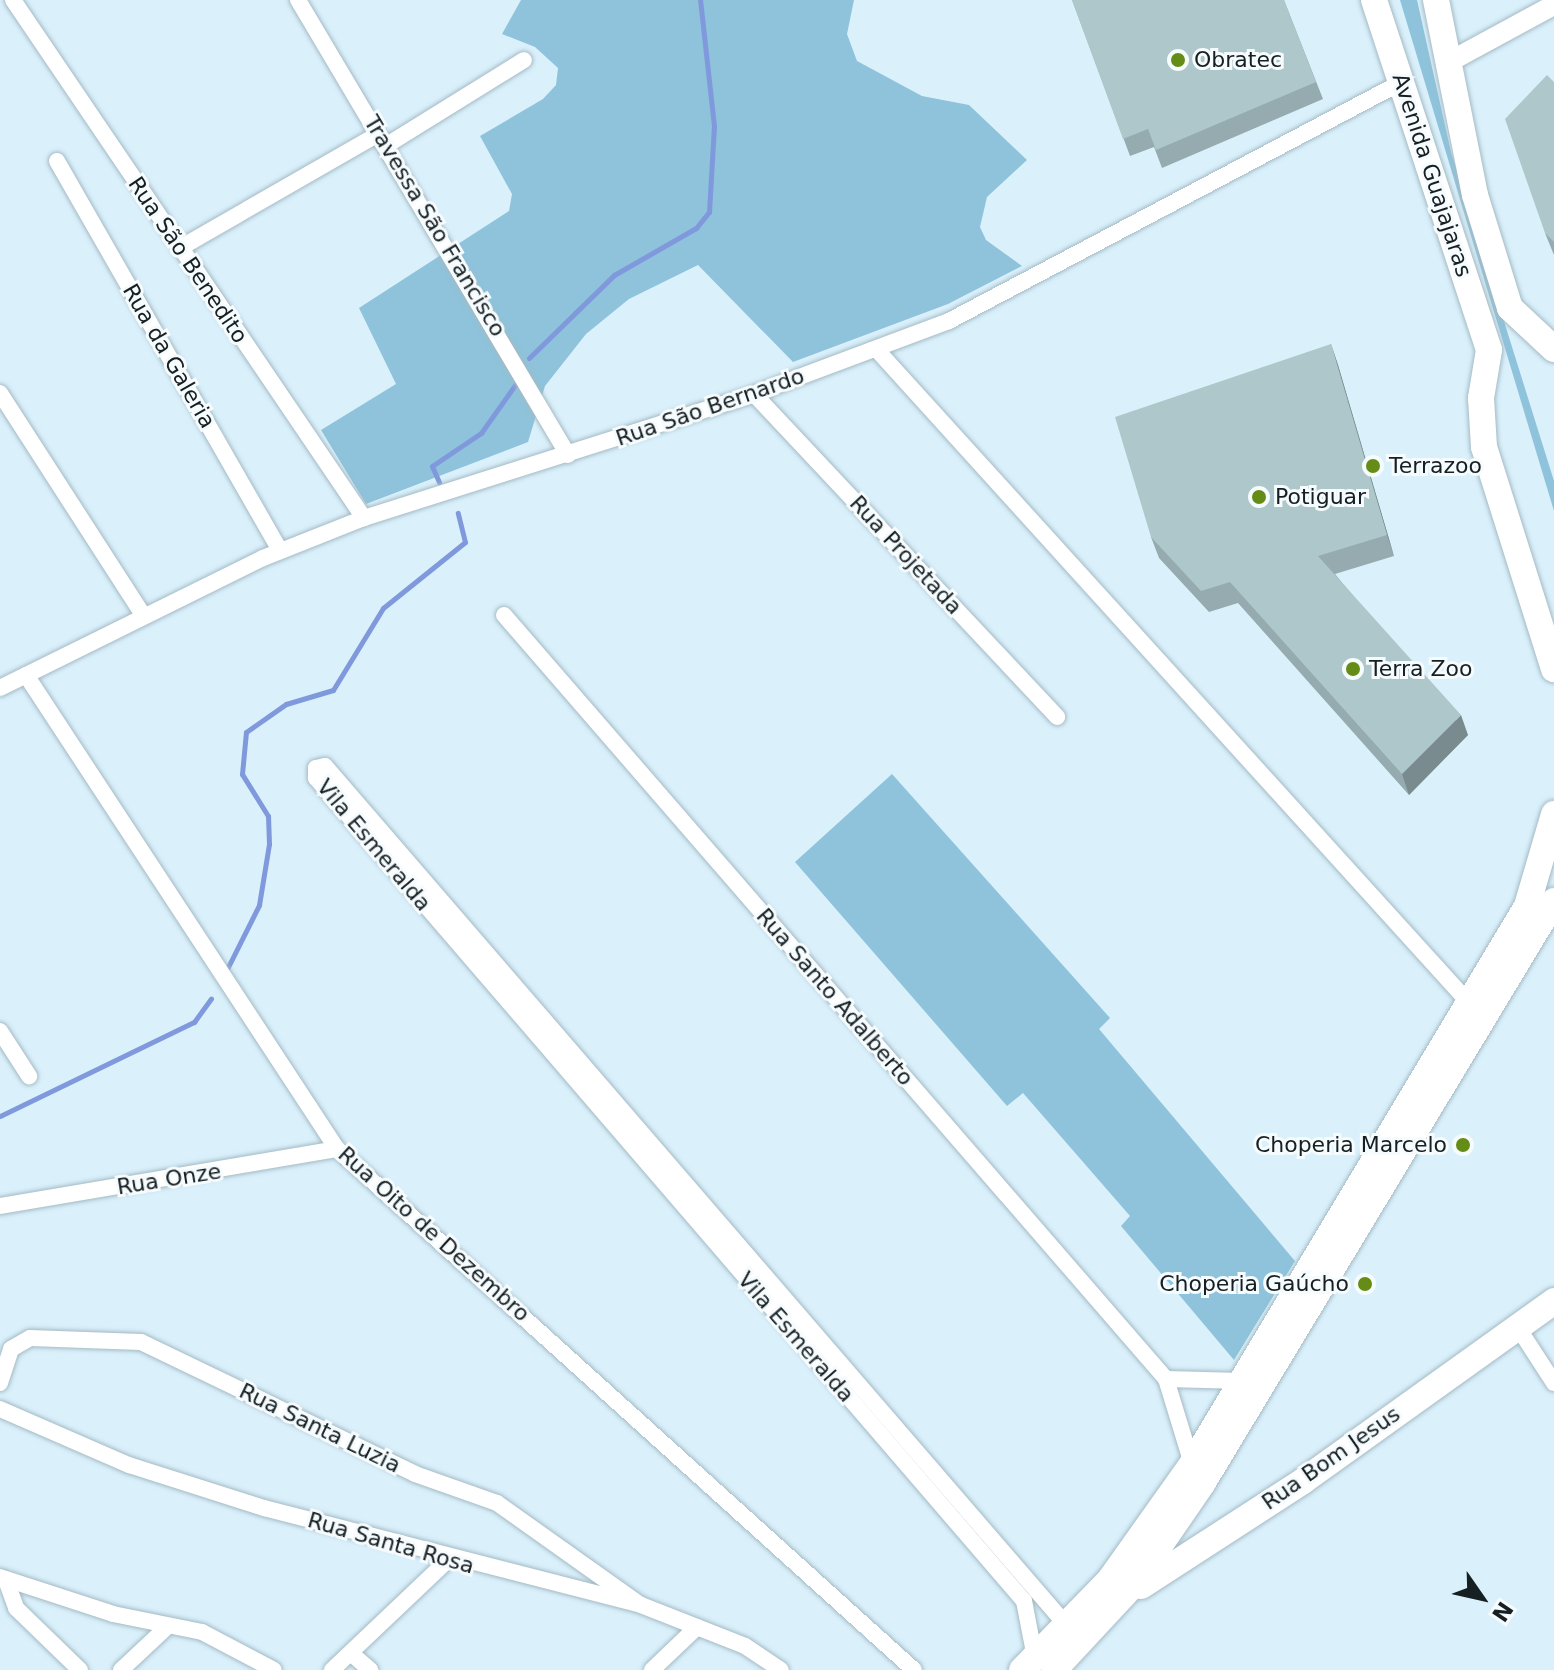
<!DOCTYPE html>
<html>
<head>
<meta charset="utf-8">
<style>
  body { margin:0 }
  #map { position:relative; width:1554px; height:1670px; overflow:hidden; background:#daf1fc; font-family:"DejaVu Sans",sans-serif }
  div>[style] { position:absolute }
  .green>* { inset:0; background:#8ec3db }
  .stream>* { height:5px; margin:-2.5px; padding:0 2.5px; transform-origin:2.5px; border-radius:2.5px; background:#7f99dc }
  .roads { filter:drop-shadow(0 0 2px #a4bac4) drop-shadow(0 0 2px #a4bac4) }
  .minor>* { height:16px; margin:-8px; padding:0 8px; transform-origin:8px; border-radius:8px; background:#fff }
  .tertiary>* { height:20px; margin:-10px; padding:0 10px; transform-origin:10px; border-radius:10px; background:#fff }
  .primary>* { height:26px; margin:-13px; padding:0 13px; transform-origin:13px; border-radius:13px; background:#fff }
  .wall>* { inset:0; background:#95abaf }
  .shaded-wall>* { inset:0; background:#798b8e }
  .building>* { inset:0; background:#adc7cb }
  .dots>* { width:22px; height:22px; translate:-50% -50%; box-sizing:border-box; border:4px solid #f6fbfd; border-radius:50% }
  span { translate:-50% -50%; white-space:nowrap; text-align:center; line-height:1.15; -webkit-text-stroke:6px #f6fbfd; paint-order:stroke }
  .poi-label { font-size:22px; color:#161f22 }
  .left { translate:0 -50%; text-align:left }
  .right { translate:-100% -50%; text-align:right }
  .street-label { font-size:22px; color:#161f22 }
  .north { position:absolute; left:1442px; top:1558px; width:80px; height:80px; -webkit-text-stroke:6px #f6fbfd; paint-order:stroke; rotate:124deg; font-size:22px; font-weight:700; line-height:32px; text-align:center; color:#161f22 }
  .north::after { content:''; display:block; margin:auto; width:28px; height:36px; background:#161f22; clip-path:polygon(50% 0,100% 100%,50% 72%,0 100%) }
</style>
</head>
<body>
<div id="map">
  <div class="green">
    <i style="clip-path:polygon(521px 0,854px 0,847px 34px,857px 61px,922px 96px,969px 105px,1027px 160px,987px 197px,980px 227px,986px 240px,1022px 266px,948px 304px,793px 362px,698px 265px,629px 299px,586px 334px,545px 386px,528px 442px,366px 504px,321px 430px,396px 384px,359px 308px,509px 211px,512px 194px,480px 136px,543px 99px,556px 85px,558px 68px,535px 47px,502px 34px)"></i>
    <i style="clip-path:polygon(1400px 0,1417px 0,1451px 152px,1554px 481px,1554px 511px)"></i>
    <i style="clip-path:polygon(892px 774px,1110px 1018px,1099px 1029px,1295px 1261px,1234px 1360px,1121px 1226px,1130px 1216px,1023px 1093px,1007px 1106px,795px 862px)"></i>
  </div>
  <div class="stream">
    <i style="left:529px;top:358px;width:119px;rotate:-44.3deg"></i>
    <i style="left:614px;top:275px;width:95px;rotate:-29.8deg"></i>
    <i style="left:696px;top:228px;width:21px;rotate:-51deg"></i>
    <i style="left:709px;top:212px;width:86px;rotate:-86.7deg"></i>
    <i style="left:714px;top:126px;width:127px;rotate:-96.3deg"></i>
    <i style="left:439px;top:482px;width:17px;rotate:-114deg"></i>
    <i style="left:432px;top:466px;width:59px;rotate:-34deg"></i>
    <i style="left:481px;top:433px;width:59px;rotate:-54.7deg"></i>
    <i style="left:226px;top:971px;width:74px;rotate:-63.4deg"></i>
    <i style="left:259px;top:905px;width:62px;rotate:-80.7deg"></i>
    <i style="left:269px;top:844px;width:28px;rotate:-92deg"></i>
    <i style="left:268px;top:816px;width:49px;rotate:-121.8deg"></i>
    <i style="left:242px;top:774px;width:42px;rotate:-84.6deg"></i>
    <i style="left:246px;top:732px;width:49px;rotate:-35deg"></i>
    <i style="left:286px;top:704px;width:49px;rotate:-16.6deg"></i>
    <i style="left:333px;top:690px;width:96px;rotate:-58.6deg"></i>
    <i style="left:383px;top:608px;width:105px;rotate:-38.8deg"></i>
    <i style="left:465px;top:542px;width:30px;rotate:-104deg"></i>
    <i style="left:0;top:1116px;width:216px;rotate:-25.9deg"></i>
    <i style="left:194px;top:1022px;width:29px;rotate:-54deg"></i>
  </div>
  <div class="roads">
    <div class="minor">
      <i style="left:13px;top:0;width:626px;rotate:55.88deg"></i>
      <i style="left:298px;top:0;width:529px;rotate:59.31deg"></i>
      <i style="left:387px;top:145px;width:161px;rotate:-31.8deg"></i>
      <i style="left:57px;top:161px;width:449px;rotate:60.2deg"></i>
      <i style="left:180px;top:248px;width:228px;rotate:-29.9deg"></i>
      <i style="left:877px;top:350px;width:883px;rotate:47.8deg"></i>
      <i style="left:0;top:393px;width:264px;rotate:57.2deg"></i>
      <i style="left:754px;top:394px;width:443px;rotate:46.8deg"></i>
      <i style="left:504px;top:615px;width:1011px;rotate:49.09deg"></i>
      <i style="left:1166px;top:1379px;width:89px;rotate:73deg"></i>
      <i style="left:26px;top:675px;width:567px;rotate:56.73deg"></i>
      <i style="left:337px;top:1149px;width:777px;rotate:42.08deg"></i>
      <i style="left:0;top:688px;width:293px;rotate:-26.3deg"></i>
      <i style="left:263px;top:558px;width:109px;rotate:-21.6deg"></i>
      <i style="left:364px;top:518px;width:409px;rotate:-17.6deg"></i>
      <i style="left:754px;top:394px;width:208px;rotate:-20.5deg"></i>
      <i style="left:949px;top:321px;width:512px;rotate:-27.82deg"></i>
      <i style="left:0;top:1031px;width:54px;rotate:57.2deg"></i>
      <i style="left:0;top:1206px;width:342px;rotate:-9.6deg"></i>
      <i style="left:1517px;top:1326px;width:68px;rotate:57deg"></i>
      <i style="left:1166px;top:1379px;width:77px;rotate:1.5deg"></i>
      <i style="left:0;top:1383px;width:36px;rotate:-72deg"></i>
      <i style="left:11px;top:1349px;width:22px;rotate:-30deg"></i>
      <i style="left:30px;top:1338px;width:111px;rotate:2.1deg"></i>
      <i style="left:141px;top:1342px;width:304px;rotate:25.7deg"></i>
      <i style="left:415px;top:1474px;width:87px;rotate:19.5deg"></i>
      <i style="left:497px;top:1503px;width:174px;rotate:35.4deg"></i>
      <i style="left:0;top:1409px;width:141px;rotate:23.5deg"></i>
      <i style="left:129px;top:1465px;width:142px;rotate:17.7deg"></i>
      <i style="left:264px;top:1508px;width:389px;rotate:14.4deg"></i>
      <i style="left:641px;top:1605px;width:112px;rotate:21.5deg"></i>
      <i style="left:745px;top:1646px;width:43px;rotate:33.7deg"></i>
      <i style="left:0;top:1577px;width:119px;rotate:18.1deg"></i>
      <i style="left:113px;top:1614px;width:91px;rotate:11.4deg"></i>
      <i style="left:202px;top:1632px;width:81px;rotate:27.8deg"></i>
      <i style="left:6px;top:1580px;width:30px;rotate:70deg"></i>
      <i style="left:16px;top:1608px;width:89px;rotate:44.1deg"></i>
      <i style="left:353px;top:1655px;width:23px;rotate:41deg"></i>
      <i style="left:1035px;top:1658px;width:58px;rotate:-100.9deg"></i>
      <i style="left:1024px;top:1601px;width:1086px;rotate:-130.7deg"></i>
      <i style="left:316px;top:778px;width:10px;rotate:-90deg"></i>
      <i style="left:316px;top:768px;width:9px;rotate:-13deg"></i>
      <i style="left:325px;top:766px;width:1136px;rotate:49.21deg"></i>
      <i style="left:121px;top:1670px;width:64px;rotate:-43.1deg"></i>
      <i style="left:332px;top:1670px;width:158px;rotate:-43.5deg"></i>
      <i style="left:652px;top:1670px;width:62px;rotate:-43.7deg"></i>
    </div>
    <div class="tertiary">
      <i style="left:1447px;top:63px;width:122px;rotate:-28.5deg"></i>
    </div>
    <div class="primary">
      <i style="left:1374px;top:0;width:368px;rotate:71.8deg"></i>
      <i style="left:1489px;top:350px;width:49px;rotate:99.5deg"></i>
      <i style="left:1481px;top:398px;width:49px;rotate:86.5deg"></i>
      <i style="left:1484px;top:447px;width:233px;rotate:72.5deg"></i>
      <i style="left:1436px;top:0;width:199px;rotate:78.7deg"></i>
      <i style="left:1475px;top:195px;width:118px;rotate:72.8deg"></i>
      <i style="left:1510px;top:308px;width:60px;rotate:43deg"></i>
      <i style="left:1141px;top:1586px;width:193px;rotate:-32.9deg"></i>
      <i style="left:1303px;top:1481px;width:309px;rotate:-35.6deg"></i>
      <i style="left:1022px;top:1670px;width:124px;rotate:-45.7deg"></i>
      <i style="left:1109px;top:1581px;width:143px;rotate:-54.6deg"></i>
      <i style="left:1192px;top:1464px;width:651px;rotate:-59.02deg"></i>
      <i style="left:1527px;top:906px;width:96px;rotate:-73.6deg"></i>
      <i style="left:1054px;top:1670px;width:115px;rotate:-47.1deg"></i>
      <i style="left:1132px;top:1586px;width:124px;rotate:-55.5deg"></i>
      <i style="left:1202px;top:1484px;width:681px;rotate:-58.88deg"></i>
    </div>
  </div>
  <div class="wall">
    <i style="clip-path:polygon(1072px 0,1284px 0,1323px 99px,1162px 168px,1154px 147px,1130px 156px)"></i>
    <i style="clip-path:polygon(1554px 82px,1554px 255px,1545px 233px)"></i>
    <i style="clip-path:polygon(1331px 344px,1338px 365px,1394px 556px,1335px 574px,1468px 735px,1409px 795px,1238px 603px,1209px 612px,1159px 558px,1151px 537px)"></i>
  </div>
  <div class="shaded-wall">
    <i style="clip-path:polygon(1331px 344px,1338px 365px,1394px 556px,1387px 535px)"></i>
    <i style="clip-path:polygon(1461px 715px,1468px 735px,1409px 795px,1402px 774px)"></i>
  </div>
  <div class="building">
    <i style="clip-path:polygon(1072px 0,1284px 0,1316px 82px,1156px 150px,1148px 129px,1123px 139px)"></i>
    <i style="clip-path:polygon(1547px 75px,1554px 82px,1554px 242px,1545px 233px,1505px 119px)"></i>
    <i style="clip-path:polygon(1331px 344px,1387px 535px,1318px 556px,1461px 715px,1402px 774px,1230px 582px,1201px 591px,1151px 537px,1115px 417px)"></i>
  </div>
  <div class="dots">
    <i style="left:1178px;top:60px;background:#658c16"></i>
    <i style="left:1373px;top:466px;background:#658c16"></i>
    <i style="left:1259px;top:497px;background:#658c16"></i>
    <i style="left:1353px;top:669px;background:#658c16"></i>
    <i style="left:1463px;top:1145px;background:#658c16"></i>
    <i style="left:1365px;top:1284px;background:#658c16"></i>
  </div>
  <div class="poi-label">
    <span class="left" style="left:1194px;top:60px">Obratec</span>
    <span class="left" style="left:1389px;top:466px">Terrazoo</span>
    <span class="left" style="left:1275px;top:497px">Potiguar</span>
    <span class="left" style="left:1369px;top:669px">Terra Zoo</span>
    <span class="right" style="left:1447px;top:1145px">Choperia Marcelo</span>
    <span class="right" style="left:1349px;top:1284px">Choperia Gaúcho</span>
  </div>
  <div class="street-label">
    <span style="left:1432px;top:175px;rotate:72deg">Avenida Guajajaras</span>
    <span style="left:435px;top:226px;rotate:59deg">Travessa São Francisco</span>
    <span style="left:188px;top:260px;rotate:56deg">Rua São Benedito</span>
    <span style="left:169px;top:356px;rotate:60deg">Rua da Galeria</span>
    <span style="left:710px;top:407px;rotate:-19deg">Rua São Bernardo</span>
    <span style="left:906px;top:555px;rotate:47deg">Rua Projetada</span>
    <span style="left:374px;top:845px;rotate:50deg">Vila Esmeralda</span>
    <span style="left:835px;top:997px;rotate:49deg">Rua Santo Adalberto</span>
    <span style="left:169px;top:1179px;rotate:-9deg">Rua Onze</span>
    <span style="left:434px;top:1234px;rotate:42deg">Rua Oito de Dezembro</span>
    <span style="left:796px;top:1337px;rotate:49deg">Vila Esmeralda</span>
    <span style="left:320px;top:1428px;rotate:26deg">Rua Santa Luzia</span>
    <span style="left:1331px;top:1458px;rotate:-35deg">Rua Bom Jesus</span>
    <span style="left:391px;top:1543px;rotate:16deg">Rua Santa Rosa</span>
  </div>
  <div class="north">N</div>
</div>
</body>
</html>
